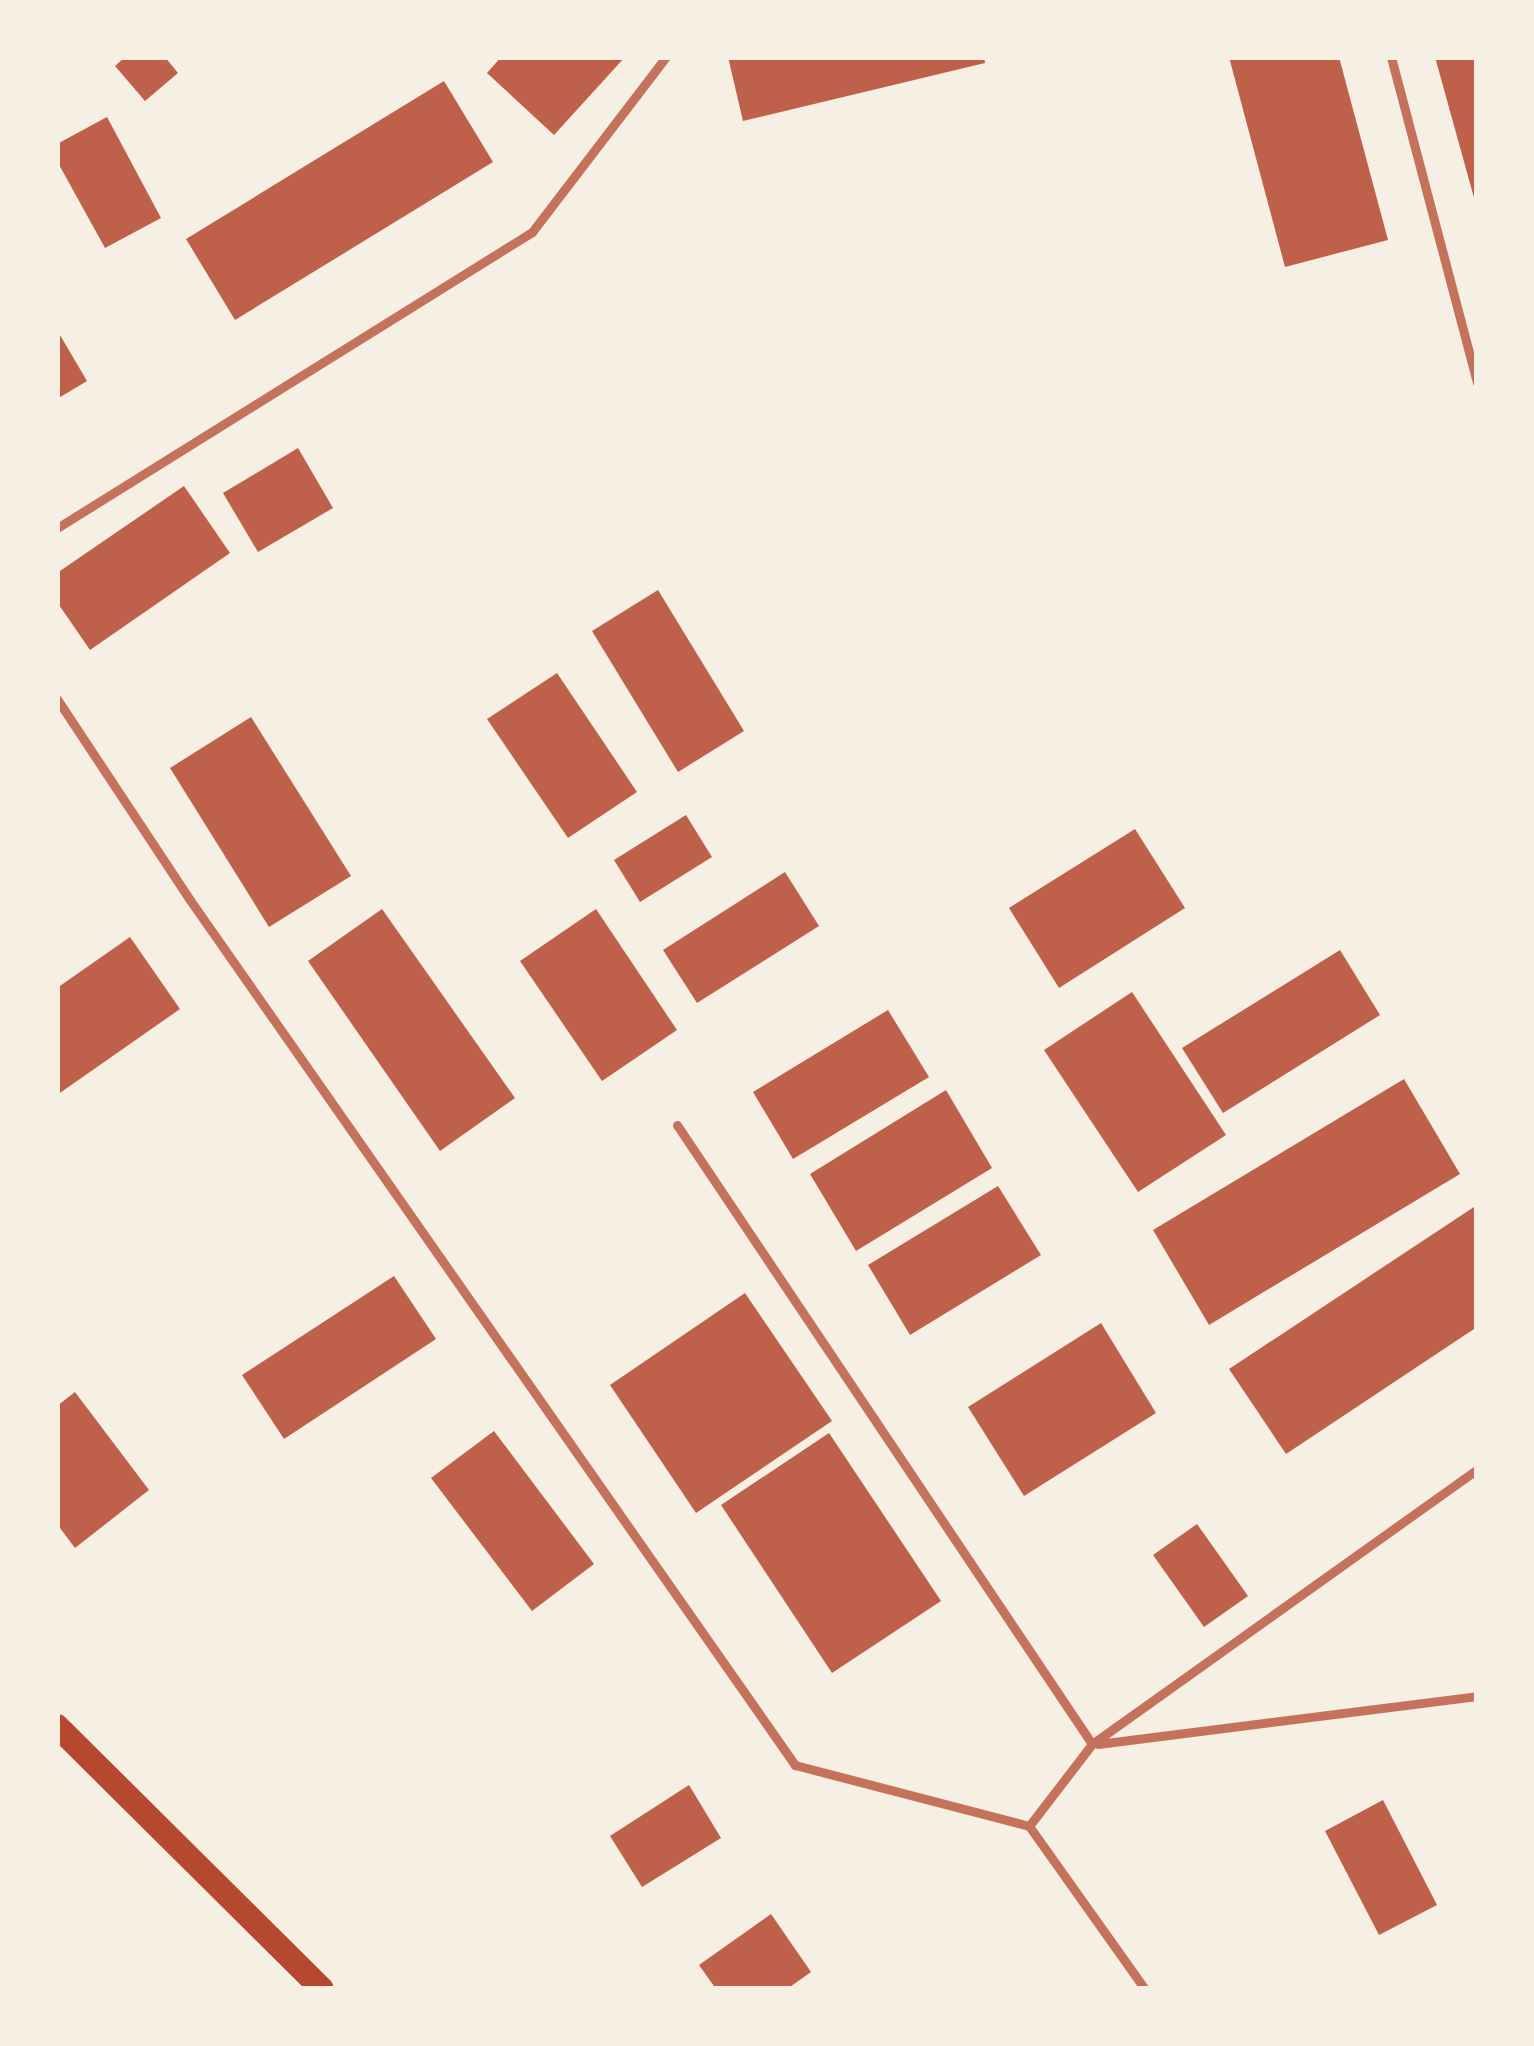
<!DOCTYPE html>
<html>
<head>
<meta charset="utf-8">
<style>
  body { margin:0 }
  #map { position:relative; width:1534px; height:2046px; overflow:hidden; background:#f6efe4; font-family:"DejaVu Sans",sans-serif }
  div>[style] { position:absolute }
  .building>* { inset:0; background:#bf614a }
  .service>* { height:9px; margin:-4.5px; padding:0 4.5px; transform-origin:4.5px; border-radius:4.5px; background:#c5725c }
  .secondary>* { height:24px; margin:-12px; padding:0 12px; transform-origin:12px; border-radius:12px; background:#b5482f }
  span { translate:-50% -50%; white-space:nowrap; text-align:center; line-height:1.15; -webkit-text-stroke:12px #f6efe4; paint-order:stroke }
  .frame { position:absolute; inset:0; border:60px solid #f6efe4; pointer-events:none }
</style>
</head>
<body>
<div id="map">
  <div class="building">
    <i style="clip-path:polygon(125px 57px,165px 57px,178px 73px,145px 101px,115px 66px)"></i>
    <i style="clip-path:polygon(501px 57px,625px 57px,554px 135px,487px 73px)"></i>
    <i style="clip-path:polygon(728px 57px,984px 57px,985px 63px,743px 121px)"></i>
    <i style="clip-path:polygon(1229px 57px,1339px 57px,1388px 240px,1285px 267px)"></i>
    <i style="clip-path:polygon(1435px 57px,1477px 57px,1477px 205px,1476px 205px)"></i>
    <i style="clip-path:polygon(444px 81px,493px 162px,235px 320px,186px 239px)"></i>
    <i style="clip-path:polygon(107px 117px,161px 218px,105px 248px,57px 161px,57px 144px)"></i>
    <i style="clip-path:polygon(57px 330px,87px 381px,57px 399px)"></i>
    <i style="clip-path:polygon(298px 448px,333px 508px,258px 552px,223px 493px)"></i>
    <i style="clip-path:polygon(184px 486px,230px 553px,90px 650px,57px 602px,57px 573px)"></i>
    <i style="clip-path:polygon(658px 590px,744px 731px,678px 772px,592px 631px)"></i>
    <i style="clip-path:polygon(557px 673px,637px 792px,568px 838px,487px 719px)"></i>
    <i style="clip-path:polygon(251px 717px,351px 876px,269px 927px,170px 768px)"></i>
    <i style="clip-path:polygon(686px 815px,712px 857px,640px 902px,614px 860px)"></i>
    <i style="clip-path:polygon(1135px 829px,1185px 908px,1059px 988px,1009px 908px)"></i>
    <i style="clip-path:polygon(785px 872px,819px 926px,697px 1003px,663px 950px)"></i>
    <i style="clip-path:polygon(382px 909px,515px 1098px,440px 1151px,308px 961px)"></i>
    <i style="clip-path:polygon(596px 909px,677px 1030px,602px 1081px,520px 961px)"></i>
    <i style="clip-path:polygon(130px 937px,180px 1009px,57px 1095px,57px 988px)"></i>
    <i style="clip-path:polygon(1340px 950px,1380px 1015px,1223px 1113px,1182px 1048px)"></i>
    <i style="clip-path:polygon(1132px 992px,1226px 1135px,1138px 1192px,1044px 1050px)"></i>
    <i style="clip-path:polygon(888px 1010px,929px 1077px,793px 1159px,753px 1092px)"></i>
    <i style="clip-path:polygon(1404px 1079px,1460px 1174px,1209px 1325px,1153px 1230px)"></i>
    <i style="clip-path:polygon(946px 1090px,992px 1168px,856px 1251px,810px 1174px)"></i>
    <i style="clip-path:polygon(998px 1186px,1041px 1255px,910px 1335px,868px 1265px)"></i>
    <i style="clip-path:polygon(1477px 1205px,1477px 1327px,1286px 1454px,1229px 1369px)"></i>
    <i style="clip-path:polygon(394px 1276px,436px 1339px,284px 1439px,242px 1375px)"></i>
    <i style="clip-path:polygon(745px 1293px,832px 1421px,696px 1513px,610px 1385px)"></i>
    <i style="clip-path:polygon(1101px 1323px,1156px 1413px,1024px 1496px,968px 1407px)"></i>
    <i style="clip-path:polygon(75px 1392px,149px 1490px,75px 1548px,57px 1524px,57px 1406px)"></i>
    <i style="clip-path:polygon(494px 1431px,594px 1564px,532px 1611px,431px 1478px)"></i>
    <i style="clip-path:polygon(829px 1433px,941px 1601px,832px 1673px,721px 1505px)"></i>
    <i style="clip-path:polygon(1197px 1524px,1248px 1596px,1204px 1627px,1153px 1555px)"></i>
    <i style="clip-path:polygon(689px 1785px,721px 1838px,642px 1887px,610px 1836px)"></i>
    <i style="clip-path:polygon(1383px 1800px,1437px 1905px,1379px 1935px,1325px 1831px)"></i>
    <i style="clip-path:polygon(771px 1914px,811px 1972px,787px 1989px,716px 1989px,699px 1965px)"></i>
  </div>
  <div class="service">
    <i style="left:1391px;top:57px;width:337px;rotate:75.2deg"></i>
    <i style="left:57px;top:528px;width:560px;rotate:-31.93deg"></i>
    <i style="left:532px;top:232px;width:220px;rotate:-52.6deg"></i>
    <i style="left:57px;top:699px;width:241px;rotate:56.5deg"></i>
    <i style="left:190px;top:900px;width:1056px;rotate:55.03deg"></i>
    <i style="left:795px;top:1765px;width:242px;rotate:14.6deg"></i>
    <i style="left:677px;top:1125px;width:745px;rotate:56.16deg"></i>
    <i style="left:1092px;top:1744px;width:103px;rotate:127.5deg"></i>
    <i style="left:1029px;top:1826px;width:200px;rotate:54.6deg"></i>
    <i style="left:1092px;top:1744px;width:473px;rotate:-35.5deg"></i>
    <i style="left:1098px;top:1744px;width:382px;rotate:-7.2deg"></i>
  </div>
  <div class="secondary">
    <i style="left:57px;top:1726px;width:373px;rotate:44.8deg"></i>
  </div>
  <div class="frame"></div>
</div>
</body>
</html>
